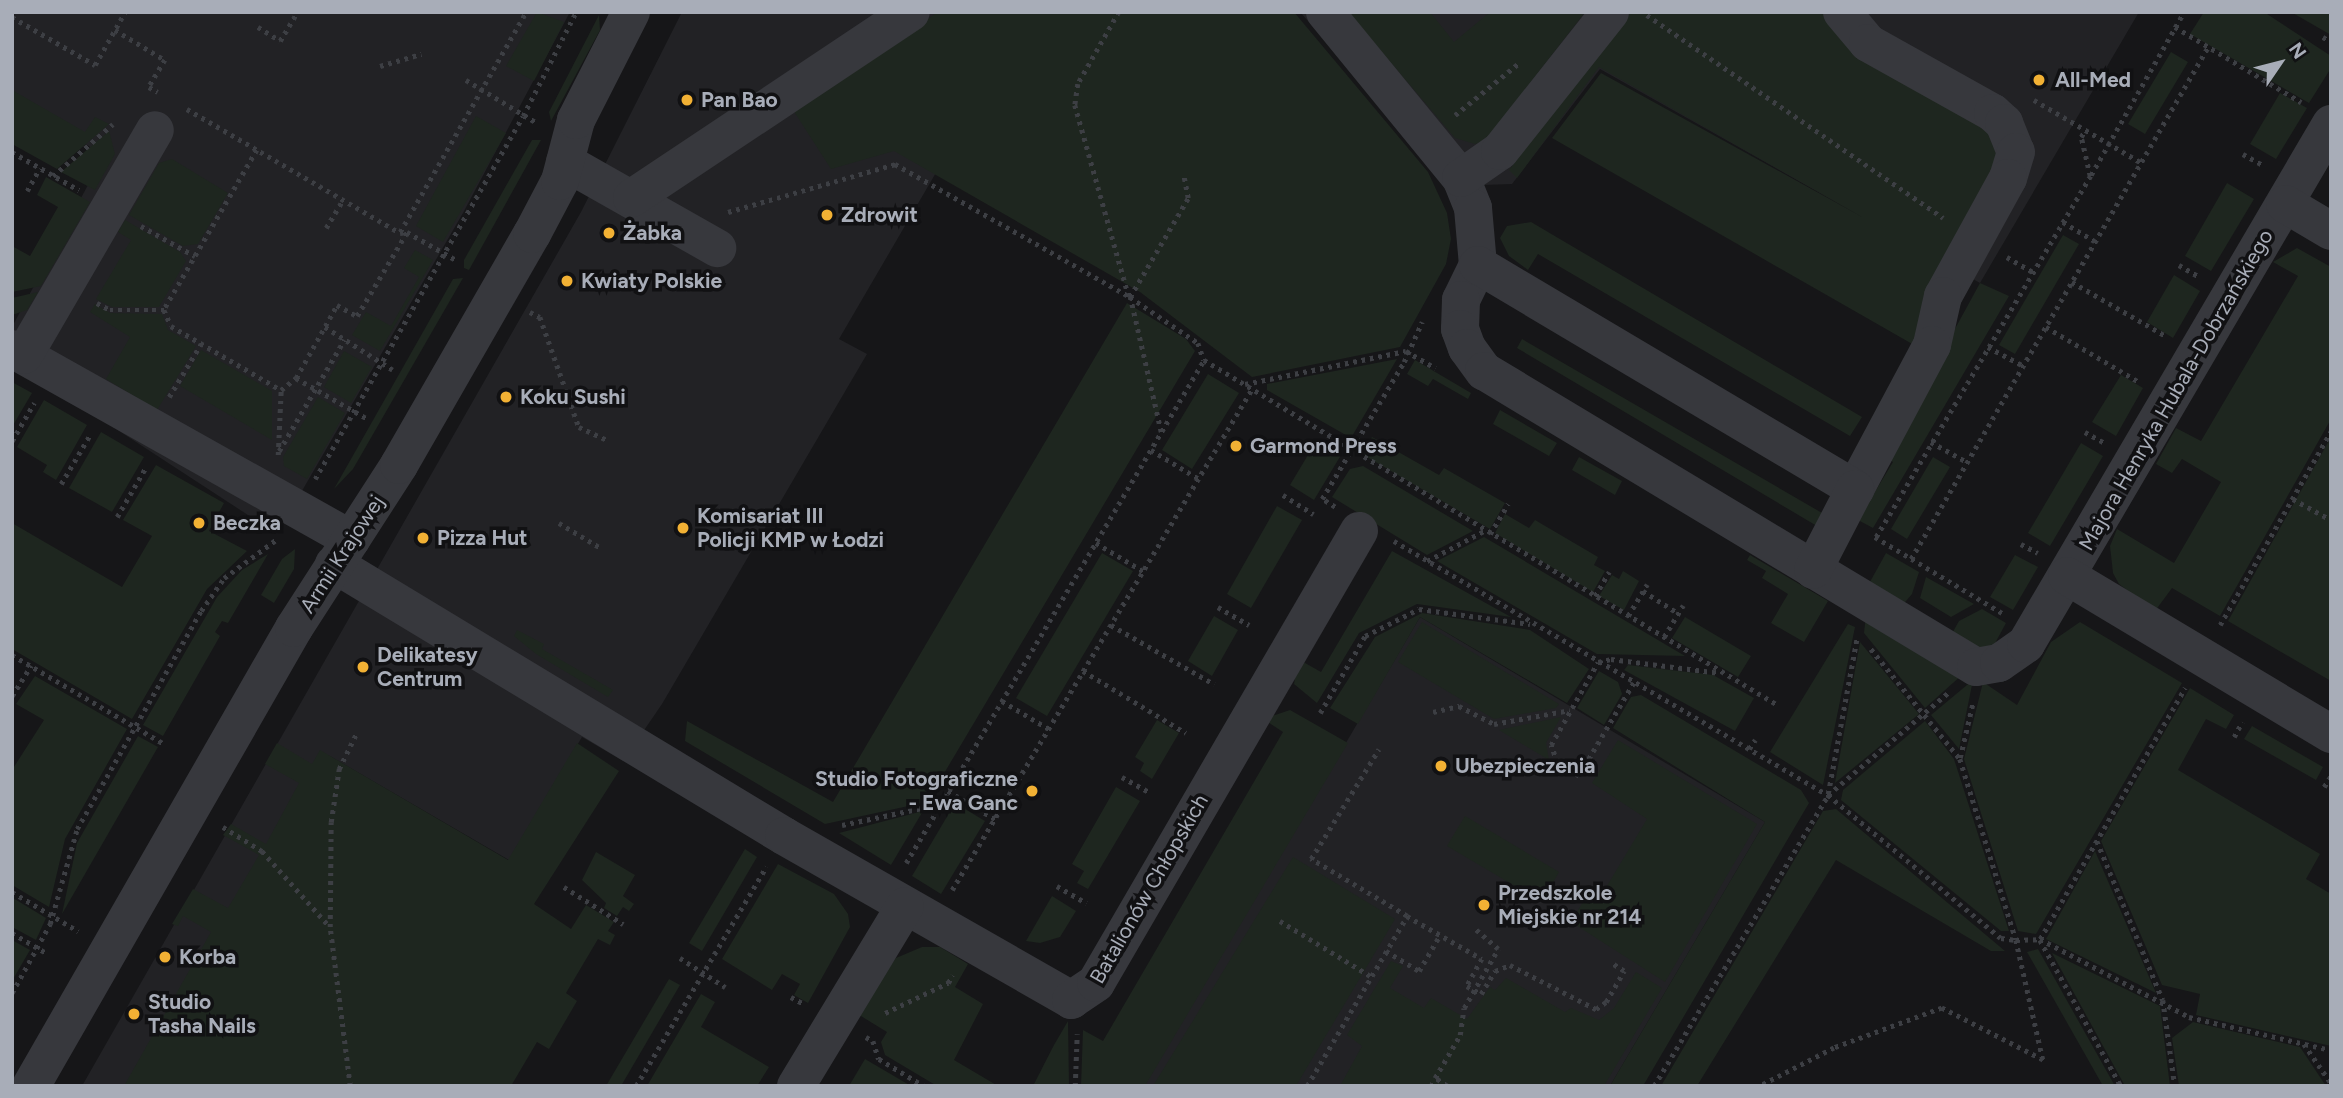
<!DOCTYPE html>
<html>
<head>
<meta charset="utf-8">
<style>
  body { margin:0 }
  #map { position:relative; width:2343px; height:1098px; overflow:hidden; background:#161618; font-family:Figtree,sans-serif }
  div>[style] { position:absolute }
  .built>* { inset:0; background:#222225 }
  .green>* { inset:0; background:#1e261f }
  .path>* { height:4.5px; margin-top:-2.25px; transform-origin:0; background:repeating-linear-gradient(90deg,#3d3f44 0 3.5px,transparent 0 8.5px) }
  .minor>* { height:38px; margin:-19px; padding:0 19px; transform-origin:19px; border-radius:19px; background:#37383d }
  .dots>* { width:19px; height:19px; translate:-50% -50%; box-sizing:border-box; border:4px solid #111113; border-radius:50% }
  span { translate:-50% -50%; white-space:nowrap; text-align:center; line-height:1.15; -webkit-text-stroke:7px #111113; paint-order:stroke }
  .poi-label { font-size:21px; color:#a8adb8; font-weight:700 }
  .left { translate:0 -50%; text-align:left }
  .right { translate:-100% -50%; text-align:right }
  .street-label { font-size:21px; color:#a8adb8 }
  .frame { position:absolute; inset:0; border:14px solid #a8adb8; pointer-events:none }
  .north { position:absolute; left:2245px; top:28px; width:70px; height:70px; -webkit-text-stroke:5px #111113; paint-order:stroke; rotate:55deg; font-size:19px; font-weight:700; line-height:28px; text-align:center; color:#a8adb8 }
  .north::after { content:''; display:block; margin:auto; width:24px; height:32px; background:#a8adb8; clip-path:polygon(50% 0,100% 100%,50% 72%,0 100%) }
</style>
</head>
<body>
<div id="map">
  <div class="built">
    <i style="clip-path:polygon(12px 12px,570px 12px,463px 213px,277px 534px,12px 361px,12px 327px,104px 155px,12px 102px)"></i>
    <i style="clip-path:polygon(682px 12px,939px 12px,937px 171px,839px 339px,867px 354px,662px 704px,623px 761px,582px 737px,509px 860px,328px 755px,156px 1086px,82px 1086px,581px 212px)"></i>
    <i style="clip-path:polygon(1300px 12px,2139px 12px,1980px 283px,1600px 69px,1512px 184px,1454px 186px)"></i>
    <i style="clip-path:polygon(1420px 617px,1765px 822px,1610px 1086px,1144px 1086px)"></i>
  </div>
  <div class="green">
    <i style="clip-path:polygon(537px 12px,564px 22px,534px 81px,506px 66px)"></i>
    <i style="clip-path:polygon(938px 12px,1294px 12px,1428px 172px,1447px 213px,1451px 239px,1446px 264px,1400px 347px,1252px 377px,1140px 292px,894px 151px,831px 169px,793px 110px)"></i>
    <i style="clip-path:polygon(1348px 12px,1430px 12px,1454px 42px,1490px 12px,1585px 12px,1486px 140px,1475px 144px,1455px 138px)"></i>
    <i style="clip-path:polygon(1628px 12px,1823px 12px,1837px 33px,1982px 120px,1998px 157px,1914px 345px,1552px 138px,1601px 73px,1864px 218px,1599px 67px,1517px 178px,1509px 170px)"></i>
    <i style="clip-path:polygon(2204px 12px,2264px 12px,2331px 56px,2331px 68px,2309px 103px,2190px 34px)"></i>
    <i style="clip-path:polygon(2291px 12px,2331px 12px,2331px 35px)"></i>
    <i style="clip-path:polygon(599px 15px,600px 30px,551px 121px,549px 112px)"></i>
    <i style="clip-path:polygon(2171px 52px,2188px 62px,2145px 134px,2128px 124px)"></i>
    <i style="clip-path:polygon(12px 90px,85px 132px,95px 117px,109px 124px,57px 169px,12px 144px)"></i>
    <i style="clip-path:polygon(2280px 93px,2307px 108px,2276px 159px,2250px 144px)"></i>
    <i style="clip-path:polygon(476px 116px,506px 133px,443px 242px,416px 226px)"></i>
    <i style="clip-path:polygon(109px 131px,115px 154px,95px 190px,61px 172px)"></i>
    <i style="clip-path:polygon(532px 140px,541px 140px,469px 270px,464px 268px,464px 260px)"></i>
    <i style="clip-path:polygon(172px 159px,228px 193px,198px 244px,183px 246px,129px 215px,159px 163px)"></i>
    <i style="clip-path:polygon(46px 177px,90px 202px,41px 286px,12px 292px,12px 246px,30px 256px,58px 207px,37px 195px)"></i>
    <i style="clip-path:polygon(2227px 183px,2254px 199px,2211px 271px,2185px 256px)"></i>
    <i style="clip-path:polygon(125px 220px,180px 252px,186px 261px,159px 307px,112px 307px,96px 299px,131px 240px,118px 232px)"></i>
    <i style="clip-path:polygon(1531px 222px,1862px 417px,1850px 436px,1538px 254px,1528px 270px,1509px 256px,1500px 238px,1507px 226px)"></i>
    <i style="clip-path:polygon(2063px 235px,2079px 244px,2015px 354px,1999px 345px)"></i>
    <i style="clip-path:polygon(2297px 248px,2331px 267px,2331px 419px,2220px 616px,2172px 588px,2155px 611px,2119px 584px,2113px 573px,2110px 546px,2117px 529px,2174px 563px,2221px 482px,2182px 459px,2172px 473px,2156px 464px,2176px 428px,2201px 441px,2298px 276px,2273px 262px)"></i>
    <i style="clip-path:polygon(415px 250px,433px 260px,380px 351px,352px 335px,366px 312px,391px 326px,419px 277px,404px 268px)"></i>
    <i style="clip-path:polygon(2174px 275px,2200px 291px,2173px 338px,2147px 322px)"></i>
    <i style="clip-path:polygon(463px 278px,353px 469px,334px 489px,453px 279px)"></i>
    <i style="clip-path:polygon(1980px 283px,2009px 296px,1873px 528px,1858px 520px,1893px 462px,1885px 457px)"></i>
    <i style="clip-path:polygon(38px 292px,27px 310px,12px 315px,12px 298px)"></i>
    <i style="clip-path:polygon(1127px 303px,1186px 339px,1195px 351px,927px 802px,825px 824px,685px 741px,687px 721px,833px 802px)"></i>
    <i style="clip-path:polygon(95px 304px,110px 313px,162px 314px,168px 330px,196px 346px,157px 410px,106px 379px,130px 337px,90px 312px)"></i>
    <i style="clip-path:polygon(1522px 339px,1829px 517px,1822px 529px,1517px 348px)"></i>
    <i style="clip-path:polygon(201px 350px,272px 391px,272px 440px,180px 386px)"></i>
    <i style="clip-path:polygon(344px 351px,372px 367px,351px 403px,324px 387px)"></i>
    <i style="clip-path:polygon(1397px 359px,1351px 438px,1267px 390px,1267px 384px)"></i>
    <i style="clip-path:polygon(1415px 360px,1471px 393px,1468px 399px,1433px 379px,1428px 386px,1407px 374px)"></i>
    <i style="clip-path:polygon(1208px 374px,1239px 393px,1192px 469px,1162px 450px)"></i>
    <i style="clip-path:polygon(2121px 375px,2143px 388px,2116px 436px,2092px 422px)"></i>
    <i style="clip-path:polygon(12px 382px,32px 393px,12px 427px)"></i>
    <i style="clip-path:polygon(318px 397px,345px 413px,307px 479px,284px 466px,283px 457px)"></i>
    <i style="clip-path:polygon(44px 400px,87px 425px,56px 480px,43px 472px,47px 465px,17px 447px)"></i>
    <i style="clip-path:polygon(1500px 410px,1557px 443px,1549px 456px,1493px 424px)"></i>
    <i style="clip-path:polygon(101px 432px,144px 457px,112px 512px,69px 488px)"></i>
    <i style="clip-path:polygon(1372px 437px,1439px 475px,1444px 468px,1505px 503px,1490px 529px,1362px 454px)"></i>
    <i style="clip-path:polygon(2331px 437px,2331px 681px,2228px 621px)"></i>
    <i style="clip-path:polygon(1317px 440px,1341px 455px,1314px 500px,1290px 485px)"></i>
    <i style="clip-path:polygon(2081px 443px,2103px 456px,2050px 546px,2028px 533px)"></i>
    <i style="clip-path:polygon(1579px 457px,1622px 481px,1615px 495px,1572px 470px)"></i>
    <i style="clip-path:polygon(1933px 457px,1950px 467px,1907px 539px,1891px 529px)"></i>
    <i style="clip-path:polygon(156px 465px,224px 503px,209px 531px,247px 551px,207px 589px,132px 719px,12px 649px,12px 523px,122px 587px,152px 536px,123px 520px)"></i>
    <i style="clip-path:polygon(1363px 466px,1473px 531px,1427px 555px,1332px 497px,1350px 469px)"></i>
    <i style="clip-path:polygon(1277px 506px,1302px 520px,1251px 608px,1227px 594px)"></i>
    <i style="clip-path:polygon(1505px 514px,1529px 528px,1535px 520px,1598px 557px,1594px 565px,1605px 571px,1593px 592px,1495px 533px)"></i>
    <i style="clip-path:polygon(1484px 537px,1685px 656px,1597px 654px,1437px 561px)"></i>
    <i style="clip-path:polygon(295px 549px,294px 569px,274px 603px,261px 595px,282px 559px)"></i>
    <i style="clip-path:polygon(1392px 551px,1511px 617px,1417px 604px,1359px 633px,1317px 703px,1294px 684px,1298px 659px,1321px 672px)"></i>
    <i style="clip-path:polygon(1102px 553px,1133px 571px,1047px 716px,1016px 698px)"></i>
    <i style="clip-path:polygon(1886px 553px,1919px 572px,1912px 594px,1900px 608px,1866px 589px)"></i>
    <i style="clip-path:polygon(268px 554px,228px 623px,222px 621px,215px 632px,220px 636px,163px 736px,143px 725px,217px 597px,242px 570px)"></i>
    <i style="clip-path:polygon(1750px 555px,1828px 601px,1804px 642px,1771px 623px,1788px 594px,1762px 578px,1766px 571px,1747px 560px)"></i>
    <i style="clip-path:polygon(2015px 555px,2038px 567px,2013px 610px,1990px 597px)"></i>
    <i style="clip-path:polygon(1623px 571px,1639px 581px,1624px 610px,1599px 596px,1612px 575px,1619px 579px)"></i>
    <i style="clip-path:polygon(1926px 577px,1974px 604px,1951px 617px,1920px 598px)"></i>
    <i style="clip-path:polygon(1982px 609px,2006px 623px,1993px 647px,1975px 648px,1950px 637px,1959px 621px)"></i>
    <i style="clip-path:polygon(1422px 613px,1530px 630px,1589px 669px,1567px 703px,1420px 617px,1358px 724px,1330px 708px,1375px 637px)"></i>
    <i style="clip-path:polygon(1866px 615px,1963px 674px,1925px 708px,1864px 633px)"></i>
    <i style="clip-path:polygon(1214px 616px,1238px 630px,1212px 676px,1188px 661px)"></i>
    <i style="clip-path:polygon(1685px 617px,1751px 656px,1738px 677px,1672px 638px)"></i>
    <i style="clip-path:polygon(1422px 622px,1559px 704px,1556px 708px,1494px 719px,1398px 662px)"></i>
    <i style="clip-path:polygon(2080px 622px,2182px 683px,2036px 934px,2018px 931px,1964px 759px,1983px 682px,2017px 705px,2051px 642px)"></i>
    <i style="clip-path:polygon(1848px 624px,1855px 627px,1823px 785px,1770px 752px)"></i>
    <i style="clip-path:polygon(517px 630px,544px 644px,542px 649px,613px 690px,608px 697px,536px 654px,514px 636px)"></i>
    <i style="clip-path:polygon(1860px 642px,1919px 714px,1835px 783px)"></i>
    <i style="clip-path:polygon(1628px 665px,1713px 675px,1754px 698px,1735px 731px,1624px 670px)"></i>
    <i style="clip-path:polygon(1599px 671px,1618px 682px,1622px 694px,1604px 725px,1577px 708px)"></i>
    <i style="clip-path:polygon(35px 676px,127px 729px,65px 839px,49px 907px,12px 885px,12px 770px,44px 720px,16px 704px)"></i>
    <i style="clip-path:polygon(1973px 680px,1959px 749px,1931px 715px)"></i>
    <i style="clip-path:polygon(2190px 688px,2234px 715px,2226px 729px,2206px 719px,2178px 770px,2320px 854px,2306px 879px,2331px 894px,2331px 1046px,2196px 1015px,2200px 994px,2162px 985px,2101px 841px)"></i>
    <i style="clip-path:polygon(1641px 695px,1801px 790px,1809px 803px,1643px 1086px,1610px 1086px,1765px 822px,1613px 728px,1631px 697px)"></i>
    <i style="clip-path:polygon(1290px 710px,1348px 743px,1145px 1086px,1081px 1086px,1083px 1030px,1103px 1041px,1283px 732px,1263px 719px)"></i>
    <i style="clip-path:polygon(1561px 717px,1546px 743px,1549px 760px,1499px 730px)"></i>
    <i style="clip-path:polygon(1157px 720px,1179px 733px,1152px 779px,1140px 771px,1144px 763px,1135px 757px)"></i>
    <i style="clip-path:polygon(1925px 721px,1954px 759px,2009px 931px,2001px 931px,1841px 800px,1843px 790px)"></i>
    <i style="clip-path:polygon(2252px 726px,2323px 767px,2316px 780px,2244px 739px)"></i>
    <i style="clip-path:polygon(138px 736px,158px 747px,62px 914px,77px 843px)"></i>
    <i style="clip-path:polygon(1618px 740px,1757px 824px,1665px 982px,1571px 922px,1590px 890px,1601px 896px,1647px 819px,1592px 783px)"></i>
    <i style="clip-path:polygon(277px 743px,312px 764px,320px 750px,508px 860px,577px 743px,619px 771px,534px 904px,571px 929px,586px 905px,614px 922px,608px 931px,615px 935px,610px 945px,598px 939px,566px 993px,577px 1001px,549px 1049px,537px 1042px,511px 1086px,124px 1086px,211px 932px,183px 916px,178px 926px,172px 924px,193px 889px,228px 908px,259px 855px,223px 835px,231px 824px,266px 844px,299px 783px,265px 764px)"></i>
    <i style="clip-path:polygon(1116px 787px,1140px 801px,1088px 889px,1077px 883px,1084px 871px,1072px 864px)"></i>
    <i style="clip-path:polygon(955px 803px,985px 821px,941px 894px,912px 876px)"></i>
    <i style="clip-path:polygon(1836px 809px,2005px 951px,1991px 951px,1836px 860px,1697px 1086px,1661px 1086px,1823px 811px)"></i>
    <i style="clip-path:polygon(923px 811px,891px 865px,839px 833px)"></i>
    <i style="clip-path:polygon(1465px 816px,1559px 872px,1542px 902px,1447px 846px)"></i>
    <i style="clip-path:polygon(745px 849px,757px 857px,702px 951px,689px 943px)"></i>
    <i style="clip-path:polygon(2095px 851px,2156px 993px,2046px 939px)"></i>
    <i style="clip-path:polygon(596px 852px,635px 875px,623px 896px,634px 904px,629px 911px,623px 907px,617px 916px,604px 908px,606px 903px,582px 880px)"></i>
    <i style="clip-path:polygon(1293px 857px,1395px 919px,1296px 1086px,1153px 1086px)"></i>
    <i style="clip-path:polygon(778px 864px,834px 894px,848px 914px,850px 927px,808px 1003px,794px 995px,800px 984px,782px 974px,772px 990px,722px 959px)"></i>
    <i style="clip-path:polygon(1052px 896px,1076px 911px,1060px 937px,1040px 943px,1026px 941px)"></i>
    <i style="clip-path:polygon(13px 898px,46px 918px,36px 940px,12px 927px)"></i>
    <i style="clip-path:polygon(12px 940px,30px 950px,12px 981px)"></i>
    <i style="clip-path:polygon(922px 947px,940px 947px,968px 964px,955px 987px,983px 1004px,954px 1060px,998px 1086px,937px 1086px,885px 1055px,881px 1042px,887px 1032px,856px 1013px,896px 958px)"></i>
    <i style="clip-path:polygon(2038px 949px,2115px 1086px,2103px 1086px,2027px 952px)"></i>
    <i style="clip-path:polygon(2052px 953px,2160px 1006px,2170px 1086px,2125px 1086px)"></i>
    <i style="clip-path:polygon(1391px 961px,1403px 966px,1390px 988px,1424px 1008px,1431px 998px,1467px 1019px,1490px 987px,1495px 990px,1506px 978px,1565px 1012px,1571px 1008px,1599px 1020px,1614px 1008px,1636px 972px,1662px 988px,1604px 1086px,1340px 1086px,1362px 1046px,1347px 1035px)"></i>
    <i style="clip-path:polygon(669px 979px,680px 985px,621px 1086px,606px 1086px)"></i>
    <i style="clip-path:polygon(701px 994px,715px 1002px,701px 1027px,769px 1067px,757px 1086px,647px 1086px)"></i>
    <i style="clip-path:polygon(1068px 1021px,1069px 1086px,1033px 1086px,1054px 1045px)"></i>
    <i style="clip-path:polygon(2193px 1022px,2300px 1047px,2326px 1086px,2179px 1086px,2172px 1038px)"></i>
    <i style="clip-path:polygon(865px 1059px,911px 1086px,849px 1086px)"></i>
  </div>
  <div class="path">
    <i style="left:1119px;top:12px;width:83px;rotate:119.7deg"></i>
    <i style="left:1078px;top:84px;width:21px;rotate:98deg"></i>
    <i style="left:1075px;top:105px;width:199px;rotate:74.3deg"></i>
    <i style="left:1647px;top:15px;width:359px;rotate:34.4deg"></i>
    <i style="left:12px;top:17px;width:96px;rotate:30deg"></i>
    <i style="left:95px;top:65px;width:61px;rotate:-60.5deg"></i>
    <i style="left:258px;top:27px;width:26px;rotate:32deg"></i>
    <i style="left:280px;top:41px;width:31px;rotate:-59deg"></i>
    <i style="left:2175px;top:27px;width:147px;rotate:30.8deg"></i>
    <i style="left:115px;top:30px;width:58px;rotate:31deg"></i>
    <i style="left:165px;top:60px;width:31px;rotate:121deg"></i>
    <i style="left:149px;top:87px;width:10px;rotate:29deg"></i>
    <i style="left:2323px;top:37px;width:9px;rotate:32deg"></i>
    <i style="left:380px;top:66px;width:43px;rotate:-16.3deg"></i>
    <i style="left:466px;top:80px;width:83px;rotate:31.2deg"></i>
    <i style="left:2034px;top:100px;width:125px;rotate:30.3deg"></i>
    <i style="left:187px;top:109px;width:246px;rotate:30.2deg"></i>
    <i style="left:400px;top:233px;width:7px;rotate:-8deg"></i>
    <i style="left:407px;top:232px;width:56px;rotate:29.7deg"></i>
    <i style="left:1455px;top:115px;width:82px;rotate:-39.1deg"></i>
    <i style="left:257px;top:150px;width:185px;rotate:120.2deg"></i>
    <i style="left:164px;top:310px;width:17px;rotate:66deg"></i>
    <i style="left:171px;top:326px;width:127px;rotate:30.2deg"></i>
    <i style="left:281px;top:390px;width:19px;rotate:-39deg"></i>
    <i style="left:296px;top:378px;width:84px;rotate:-60.7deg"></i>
    <i style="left:337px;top:305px;width:23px;rotate:29deg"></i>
    <i style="left:357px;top:316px;width:98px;rotate:-59.2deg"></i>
    <i style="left:12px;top:152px;width:77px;rotate:29.6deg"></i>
    <i style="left:2243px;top:154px;width:25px;rotate:29deg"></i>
    <i style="left:2091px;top:175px;width:188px;rotate:-60.3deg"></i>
    <i style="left:53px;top:176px;width:79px;rotate:-40.9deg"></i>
    <i style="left:27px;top:191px;width:26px;rotate:-61deg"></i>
    <i style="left:728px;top:212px;width:174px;rotate:-16deg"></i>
    <i style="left:895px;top:164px;width:270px;rotate:29.5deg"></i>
    <i style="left:1130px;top:297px;width:82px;rotate:34.1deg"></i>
    <i style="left:1198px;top:343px;width:18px;rotate:71deg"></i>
    <i style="left:1204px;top:360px;width:667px;rotate:31.02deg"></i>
    <i style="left:2063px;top:222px;width:37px;rotate:31deg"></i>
    <i style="left:141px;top:226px;width:62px;rotate:29.1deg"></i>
    <i style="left:326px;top:228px;width:33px;rotate:-59deg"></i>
    <i style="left:400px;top:232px;width:254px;rotate:-60.2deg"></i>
    <i style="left:2007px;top:257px;width:30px;rotate:30deg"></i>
    <i style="left:2179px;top:265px;width:24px;rotate:30deg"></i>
    <i style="left:2072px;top:282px;width:108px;rotate:29.9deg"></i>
    <i style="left:97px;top:303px;width:15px;rotate:28deg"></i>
    <i style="left:110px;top:310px;width:54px"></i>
    <i style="left:530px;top:312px;width:11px;rotate:27deg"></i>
    <i style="left:540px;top:317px;width:117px;rotate:70.5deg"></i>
    <i style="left:579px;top:427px;width:31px;rotate:25deg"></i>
    <i style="left:325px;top:327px;width:80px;rotate:32.3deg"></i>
    <i style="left:2046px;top:327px;width:108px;rotate:30.6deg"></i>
    <i style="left:1988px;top:347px;width:40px;rotate:28deg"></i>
    <i style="left:296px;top:378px;width:81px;rotate:29.7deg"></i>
    <i style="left:1245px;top:384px;width:164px;rotate:-11.6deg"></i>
    <i style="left:1406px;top:351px;width:34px;rotate:30deg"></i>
    <i style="left:169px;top:397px;width:62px;rotate:-58.9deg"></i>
    <i style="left:1161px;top:432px;width:139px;rotate:-102.9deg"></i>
    <i style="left:1130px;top:297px;width:115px;rotate:-59.6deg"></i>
    <i style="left:1188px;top:198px;width:21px;rotate:-101deg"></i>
    <i style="left:2085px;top:432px;width:21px;rotate:29deg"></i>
    <i style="left:12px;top:441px;width:44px;rotate:-59.9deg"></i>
    <i style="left:1931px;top:442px;width:41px;rotate:29.1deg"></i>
    <i style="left:1151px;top:450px;width:56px;rotate:31.1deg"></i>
    <i style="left:279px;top:451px;width:129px;rotate:-59.6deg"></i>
    <i style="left:278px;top:455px;width:65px;rotate:-87.4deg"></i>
    <i style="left:315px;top:479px;width:418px;rotate:-60.2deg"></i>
    <i style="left:523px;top:116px;width:117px;rotate:-63deg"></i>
    <i style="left:61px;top:484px;width:57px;rotate:-59.4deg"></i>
    <i style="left:1283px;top:495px;width:36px;rotate:32deg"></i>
    <i style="left:2293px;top:499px;width:43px;rotate:28.9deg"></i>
    <i style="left:1335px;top:507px;width:15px;rotate:-148deg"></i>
    <i style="left:1322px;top:499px;width:160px;rotate:-59.1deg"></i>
    <i style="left:1404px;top:362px;width:44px;rotate:-65.8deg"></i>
    <i style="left:117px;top:517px;width:58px;rotate:-59.9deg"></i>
    <i style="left:559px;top:523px;width:49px;rotate:30.8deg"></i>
    <i style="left:1490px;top:534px;width:35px;rotate:-59deg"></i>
    <i style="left:1875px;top:537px;width:148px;rotate:30.9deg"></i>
    <i style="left:1876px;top:537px;width:420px;rotate:-59.3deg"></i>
    <i style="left:2090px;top:176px;width:40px;rotate:-103deg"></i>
    <i style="left:2081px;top:137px;width:8px;rotate:-60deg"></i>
    <i style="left:1394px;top:541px;width:503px;rotate:30.34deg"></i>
    <i style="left:1828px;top:795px;width:224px;rotate:39.6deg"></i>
    <i style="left:2001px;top:938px;width:15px;rotate:8deg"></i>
    <i style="left:2016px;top:940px;width:123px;rotate:77.3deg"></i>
    <i style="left:2043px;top:1060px;width:114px;rotate:-152.8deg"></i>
    <i style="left:1942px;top:1008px;width:115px;rotate:159.7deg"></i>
    <i style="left:1834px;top:1048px;width:83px;rotate:152.8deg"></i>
    <i style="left:1096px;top:543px;width:55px;rotate:30.8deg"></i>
    <i style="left:2021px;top:544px;width:19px;rotate:28deg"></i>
    <i style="left:1911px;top:559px;width:592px;rotate:-59.88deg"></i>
    <i style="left:1427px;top:561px;width:64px;rotate:-27.8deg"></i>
    <i style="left:1643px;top:591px;width:41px;rotate:32.2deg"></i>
    <i style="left:1595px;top:596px;width:28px;rotate:-60deg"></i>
    <i style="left:1218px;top:607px;width:36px;rotate:30deg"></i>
    <i style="left:1628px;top:616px;width:37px;rotate:-59deg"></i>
    <i style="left:1111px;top:625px;width:119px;rotate:29.8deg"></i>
    <i style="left:2220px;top:625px;width:224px;rotate:-60.2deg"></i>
    <i style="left:1664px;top:637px;width:37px;rotate:-59deg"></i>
    <i style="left:1871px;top:649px;width:141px;rotate:51deg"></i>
    <i style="left:1960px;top:759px;width:189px;rotate:72.8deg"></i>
    <i style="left:2016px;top:940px;width:24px;rotate:-2deg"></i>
    <i style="left:2040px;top:939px;width:290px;rotate:-60deg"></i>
    <i style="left:12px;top:655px;width:178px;rotate:30.3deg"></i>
    <i style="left:1083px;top:671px;width:120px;rotate:31deg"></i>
    <i style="left:1634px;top:683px;width:108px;rotate:120.6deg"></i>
    <i style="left:1579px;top:776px;width:26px;rotate:-149deg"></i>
    <i style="left:1557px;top:763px;width:19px;rotate:-108deg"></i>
    <i style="left:1551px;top:745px;width:95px;rotate:-60.5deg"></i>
    <i style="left:1598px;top:662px;width:13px;rotate:-13deg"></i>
    <i style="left:1611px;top:659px;width:110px;rotate:7.3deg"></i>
    <i style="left:12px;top:696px;width:36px;rotate:-58deg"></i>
    <i style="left:1002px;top:701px;width:55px;rotate:30.8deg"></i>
    <i style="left:1433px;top:712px;width:27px;rotate:-13deg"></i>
    <i style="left:1459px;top:706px;width:39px;rotate:27deg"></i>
    <i style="left:1494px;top:724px;width:77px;rotate:-10.4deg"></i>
    <i style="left:1320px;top:713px;width:89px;rotate:-59.7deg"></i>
    <i style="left:1365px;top:636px;width:60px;rotate:-26.6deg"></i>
    <i style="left:1419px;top:609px;width:112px;rotate:7.7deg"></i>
    <i style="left:2234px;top:737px;width:17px;rotate:-62deg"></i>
    <i style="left:1749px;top:749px;width:11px;rotate:-56deg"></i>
    <i style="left:1960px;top:758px;width:57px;rotate:-76.9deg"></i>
    <i style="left:1122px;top:777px;width:33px;rotate:29deg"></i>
    <i style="left:2324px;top:787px;width:13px;rotate:-58deg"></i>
    <i style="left:948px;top:791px;width:55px;rotate:30.8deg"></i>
    <i style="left:1828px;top:794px;width:160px;rotate:-79.5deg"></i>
    <i style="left:842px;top:825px;width:101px;rotate:-12deg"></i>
    <i style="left:223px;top:827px;width:46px;rotate:31.6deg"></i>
    <i style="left:262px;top:851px;width:102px;rotate:48.2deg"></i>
    <i style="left:2097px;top:841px;width:172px;rotate:67.5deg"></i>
    <i style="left:2163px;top:1000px;width:87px;rotate:82.1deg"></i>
    <i style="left:906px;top:863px;width:585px;rotate:-59.36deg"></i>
    <i style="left:1057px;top:886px;width:34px;rotate:30deg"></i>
    <i style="left:564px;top:887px;width:70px;rotate:32.1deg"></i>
    <i style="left:952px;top:890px;width:584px;rotate:-59.09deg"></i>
    <i style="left:12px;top:892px;width:77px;rotate:30.6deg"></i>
    <i style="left:1407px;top:916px;width:86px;rotate:29.8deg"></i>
    <i style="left:1482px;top:959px;width:31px;rotate:119deg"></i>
    <i style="left:1467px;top:986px;width:16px;rotate:30deg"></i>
    <i style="left:1481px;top:994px;width:27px;rotate:-59deg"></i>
    <i style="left:1495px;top:971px;width:16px;rotate:-22deg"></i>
    <i style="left:1510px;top:965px;width:97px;rotate:27.1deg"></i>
    <i style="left:1596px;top:1009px;width:12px;rotate:-35deg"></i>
    <i style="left:1606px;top:1002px;width:36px;rotate:-60deg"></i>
    <i style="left:1624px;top:971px;width:15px;rotate:-148deg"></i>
    <i style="left:1280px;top:921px;width:108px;rotate:31.3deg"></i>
    <i style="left:12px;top:933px;width:42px;rotate:30.3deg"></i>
    <i style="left:2040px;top:939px;width:168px;rotate:27.6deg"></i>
    <i style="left:2189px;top:1017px;width:146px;rotate:13.1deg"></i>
    <i style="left:2040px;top:940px;width:167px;rotate:61deg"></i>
    <i style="left:1386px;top:951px;width:39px;rotate:31deg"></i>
    <i style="left:1419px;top:971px;width:42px;rotate:-59.7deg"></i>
    <i style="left:680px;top:958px;width:54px;rotate:32.8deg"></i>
    <i style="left:12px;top:993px;width:79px;rotate:-61.2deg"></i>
    <i style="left:50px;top:924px;width:99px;rotate:-74.1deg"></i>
    <i style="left:77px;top:829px;width:251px;rotate:-60.4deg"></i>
    <i style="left:201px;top:611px;width:40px;rotate:-55.1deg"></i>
    <i style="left:224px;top:578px;width:66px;rotate:-36.3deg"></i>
    <i style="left:791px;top:997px;width:15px;rotate:28deg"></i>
    <i style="left:885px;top:1013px;width:70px;rotate:-25.5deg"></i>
    <i style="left:948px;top:983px;width:9px;rotate:-58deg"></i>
    <i style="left:866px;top:1037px;width:8px;rotate:30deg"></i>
    <i style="left:873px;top:1041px;width:19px;rotate:72deg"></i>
    <i style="left:879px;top:1059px;width:52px;rotate:31deg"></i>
    <i style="left:2304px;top:1044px;width:47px;rotate:55.3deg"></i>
    <i style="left:350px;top:1086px;width:160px;rotate:-97.2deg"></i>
    <i style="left:330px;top:927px;width:105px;rotate:-89.5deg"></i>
    <i style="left:331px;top:822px;width:54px;rotate:-81.4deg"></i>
    <i style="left:339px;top:769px;width:39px;rotate:-64deg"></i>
    <i style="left:636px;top:1086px;width:255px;rotate:-59.3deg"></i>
    <i style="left:1075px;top:1086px;width:52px;rotate:-87.8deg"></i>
    <i style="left:1307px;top:1086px;width:197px;rotate:-59.5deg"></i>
    <i style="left:1407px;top:916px;width:112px;rotate:-149.3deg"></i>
    <i style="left:1311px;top:859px;width:129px;rotate:-58.3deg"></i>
    <i style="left:1431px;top:1086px;width:9px;rotate:-63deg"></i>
    <i style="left:1447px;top:1086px;width:14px;rotate:-146deg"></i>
    <i style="left:1435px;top:1078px;width:50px;rotate:-59.8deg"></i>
    <i style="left:1460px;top:1035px;width:27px;rotate:-82deg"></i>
    <i style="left:1464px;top:1008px;width:68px;rotate:-60deg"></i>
    <i style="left:1498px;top:949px;width:32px;rotate:-139deg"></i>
    <i style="left:1654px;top:1086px;width:339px;rotate:-59.1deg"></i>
    <i style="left:1828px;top:795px;width:157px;rotate:-40.4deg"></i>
  </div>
  <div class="minor">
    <i style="left:1325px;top:12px;width:215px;rotate:50.7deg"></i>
    <i style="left:1461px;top:178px;width:32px;rotate:68deg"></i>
    <i style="left:1473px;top:208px;width:57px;rotate:85deg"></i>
    <i style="left:1478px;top:265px;width:39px;rotate:116deg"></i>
    <i style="left:1461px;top:300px;width:29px;rotate:92deg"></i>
    <i style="left:1460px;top:329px;width:20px;rotate:70deg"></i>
    <i style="left:1467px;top:348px;width:29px;rotate:54deg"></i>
    <i style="left:1484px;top:371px;width:574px;rotate:31.03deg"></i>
    <i style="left:1976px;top:667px;width:23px;rotate:-10deg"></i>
    <i style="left:1999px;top:663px;width:33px;rotate:-35deg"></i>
    <i style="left:2026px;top:644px;width:603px;rotate:-59.61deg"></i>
    <i style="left:1842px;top:12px;width:40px;rotate:50deg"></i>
    <i style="left:1868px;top:43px;width:143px;rotate:29.2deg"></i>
    <i style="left:1993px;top:113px;width:15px;rotate:42deg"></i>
    <i style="left:2004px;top:123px;width:31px;rotate:68deg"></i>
    <i style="left:2016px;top:152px;width:27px;rotate:107deg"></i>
    <i style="left:2008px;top:178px;width:135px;rotate:118.8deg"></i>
    <i style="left:1943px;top:296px;width:50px;rotate:102.7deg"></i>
    <i style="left:1932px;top:345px;width:163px;rotate:118.1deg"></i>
    <i style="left:565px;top:162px;width:175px;rotate:29.5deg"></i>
    <i style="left:1461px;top:178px;width:47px;rotate:-34.7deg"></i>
    <i style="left:1500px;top:151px;width:177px;rotate:-51.6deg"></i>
    <i style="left:632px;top:198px;width:335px;rotate:-33.7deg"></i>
    <i style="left:2285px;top:204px;width:53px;rotate:30.4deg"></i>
    <i style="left:1478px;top:265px;width:439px;rotate:30.7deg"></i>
    <i style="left:1855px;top:489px;width:91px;rotate:117.4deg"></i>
    <i style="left:12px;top:349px;width:389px;rotate:29.3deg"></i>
    <i style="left:24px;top:355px;width:260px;rotate:-59.8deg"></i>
    <i style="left:334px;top:564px;width:526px;rotate:31.15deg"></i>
    <i style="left:784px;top:836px;width:331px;rotate:29.7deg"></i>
    <i style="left:1071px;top:1000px;width:30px;rotate:-34deg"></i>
    <i style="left:1096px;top:983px;width:523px;rotate:-59.81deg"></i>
    <i style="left:2067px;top:576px;width:308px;rotate:30.9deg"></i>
    <i style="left:31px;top:1086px;width:528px;rotate:-60.13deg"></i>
    <i style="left:294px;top:628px;width:194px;rotate:-57.2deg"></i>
    <i style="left:399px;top:465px;width:267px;rotate:-60.1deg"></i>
    <i style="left:532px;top:234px;width:60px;rotate:-62.2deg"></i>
    <i style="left:560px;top:181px;width:63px;rotate:-75.3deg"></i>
    <i style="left:576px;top:120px;width:121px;rotate:-63deg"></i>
    <i style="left:796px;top:1086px;width:210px;rotate:-58.8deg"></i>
  </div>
  <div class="dots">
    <i style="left:2039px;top:80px;background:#f2b134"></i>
    <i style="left:687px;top:100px;background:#f2b134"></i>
    <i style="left:827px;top:215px;background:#f2b134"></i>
    <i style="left:609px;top:233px;background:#f2b134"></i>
    <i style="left:567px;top:281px;background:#f2b134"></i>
    <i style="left:506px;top:397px;background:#f2b134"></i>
    <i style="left:1236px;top:446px;background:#f2b134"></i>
    <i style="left:199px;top:523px;background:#f2b134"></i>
    <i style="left:683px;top:528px;background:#f2b134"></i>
    <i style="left:423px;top:538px;background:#f2b134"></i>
    <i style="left:363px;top:667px;background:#f2b134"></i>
    <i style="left:1441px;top:766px;background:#f2b134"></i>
    <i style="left:1032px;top:791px;background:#f2b134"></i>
    <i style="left:1484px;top:905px;background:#f2b134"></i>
    <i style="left:165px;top:957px;background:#f2b134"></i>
    <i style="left:134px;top:1014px;background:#f2b134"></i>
  </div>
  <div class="poi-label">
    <span class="left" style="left:2055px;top:80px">All-Med</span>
    <span class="left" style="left:701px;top:100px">Pan Bao</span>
    <span class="left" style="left:841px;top:215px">Zdrowit</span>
    <span class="left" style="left:623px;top:233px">Żabka</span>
    <span class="left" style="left:581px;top:281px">Kwiaty Polskie</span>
    <span class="left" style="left:520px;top:397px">Koku Sushi</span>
    <span class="left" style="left:1250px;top:446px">Garmond Press</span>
    <span class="left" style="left:697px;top:528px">Komisariat III<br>Policji KMP w Łodzi</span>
    <span class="left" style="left:213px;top:523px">Beczka</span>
    <span class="left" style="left:437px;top:538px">Pizza Hut</span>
    <span class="left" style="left:377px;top:667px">Delikatesy<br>Centrum</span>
    <span class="left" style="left:1455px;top:766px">Ubezpieczenia</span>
    <span class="right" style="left:1018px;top:791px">Studio Fotograficzne<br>- Ewa Ganc</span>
    <span class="left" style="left:1498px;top:905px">Przedszkole<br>Miejskie nr 214</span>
    <span class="left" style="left:179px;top:957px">Korba</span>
    <span class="left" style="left:148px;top:1014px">Studio<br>Tasha Nails</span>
  </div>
  <div class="street-label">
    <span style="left:2176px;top:390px;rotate:-60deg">Majora Henryka Hubala-Dobrzańskiego</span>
    <span style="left:342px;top:554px;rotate:-57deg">Armii Krajowej</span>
    <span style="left:1149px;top:889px;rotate:-60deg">Batalionów Chłopskich</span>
  </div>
  <div class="frame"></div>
  <div class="north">N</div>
</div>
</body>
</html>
